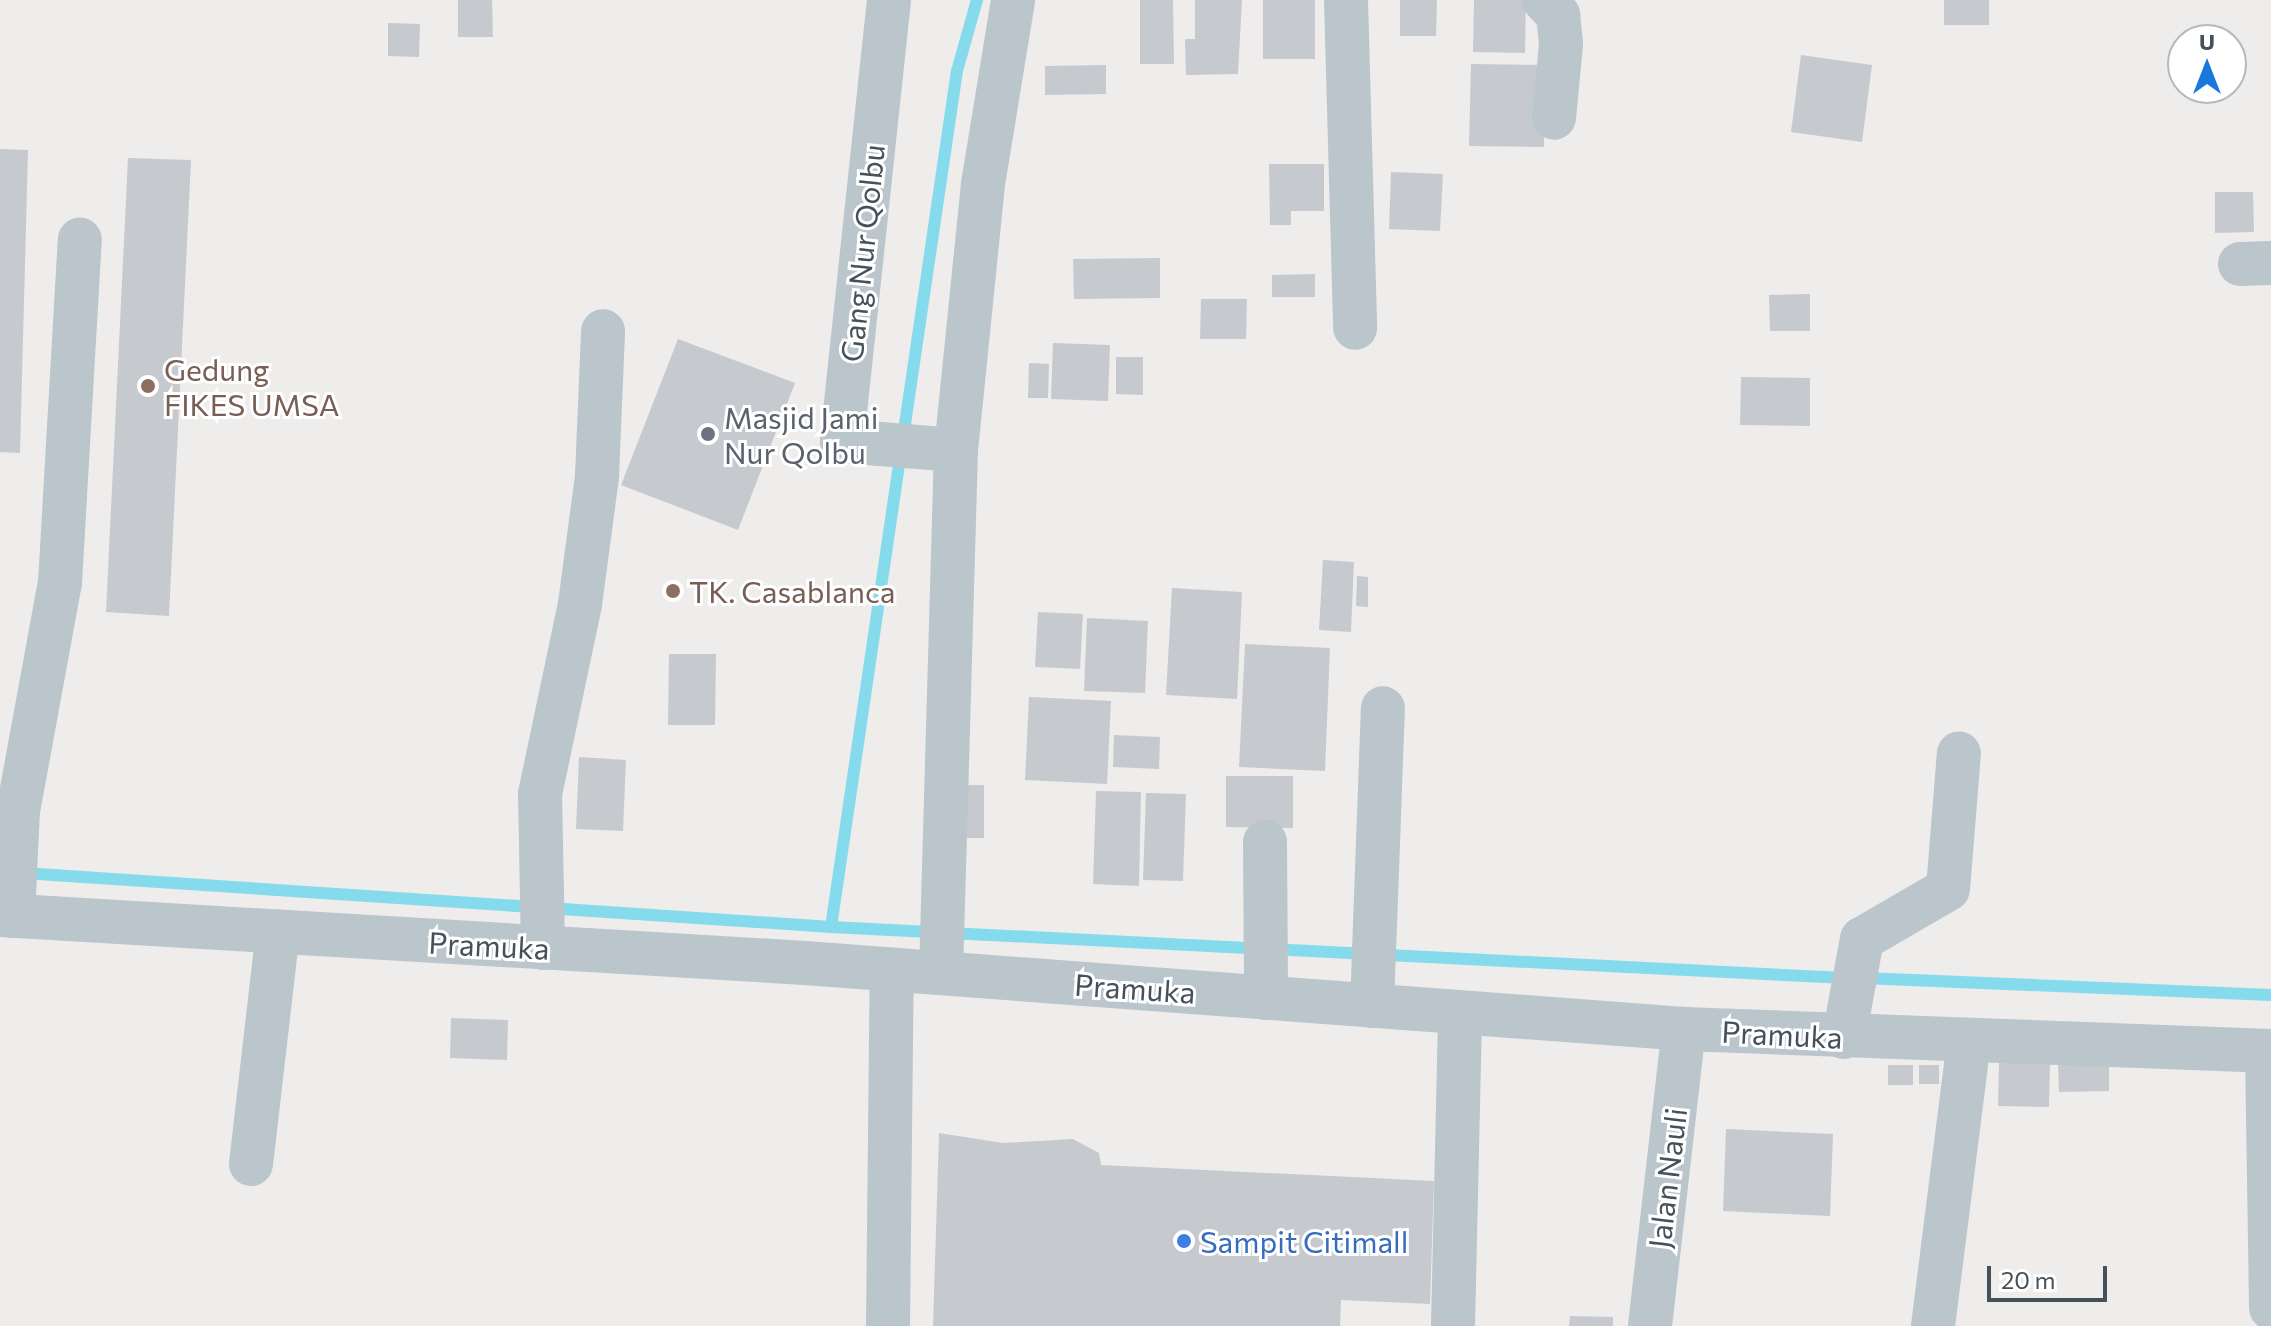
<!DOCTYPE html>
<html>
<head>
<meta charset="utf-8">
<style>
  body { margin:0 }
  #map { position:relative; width:2271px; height:1326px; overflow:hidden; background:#efecec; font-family:Commissioner,sans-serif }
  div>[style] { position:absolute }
  .stream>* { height:12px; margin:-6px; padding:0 6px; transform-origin:6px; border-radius:6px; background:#85dbec }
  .building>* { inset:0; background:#c6cacf }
  .minor>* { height:44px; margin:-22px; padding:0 22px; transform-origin:22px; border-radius:22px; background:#bac5cc }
  .dots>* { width:22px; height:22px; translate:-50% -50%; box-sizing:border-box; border:4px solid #fff; border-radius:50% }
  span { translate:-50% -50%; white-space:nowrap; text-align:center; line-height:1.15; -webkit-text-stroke:6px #fff; paint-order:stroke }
  .street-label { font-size:30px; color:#445159 }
  .education-label { font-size:30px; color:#785e54 }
  .left { translate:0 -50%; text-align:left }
  .worship-label { font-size:30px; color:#5b616d }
  .shop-label { font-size:30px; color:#366cbe }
  .north { position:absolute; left:2167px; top:24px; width:80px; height:80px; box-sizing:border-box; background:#fff; border:2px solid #b4b9bd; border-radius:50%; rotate:0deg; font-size:22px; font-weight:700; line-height:32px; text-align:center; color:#445159 }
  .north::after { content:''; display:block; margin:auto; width:28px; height:36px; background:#1878dd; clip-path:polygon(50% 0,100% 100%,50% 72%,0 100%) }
  .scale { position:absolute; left:1987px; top:1266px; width:120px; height:36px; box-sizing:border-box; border:4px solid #445159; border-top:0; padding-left:10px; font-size:24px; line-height:28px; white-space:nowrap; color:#445159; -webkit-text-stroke:6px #fff; paint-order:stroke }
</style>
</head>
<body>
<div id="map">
  <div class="stream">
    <i style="left:23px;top:873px;width:810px;rotate:3.82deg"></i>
    <i style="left:831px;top:927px;width:1016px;rotate:2.88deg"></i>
    <i style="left:831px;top:927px;width:865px;rotate:-81.63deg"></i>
    <i style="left:957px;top:71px;width:74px;rotate:-74.3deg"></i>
    <i style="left:1864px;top:978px;width:407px;rotate:2.4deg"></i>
  </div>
  <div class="building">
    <i style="clip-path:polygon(458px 0,492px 0,493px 37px,458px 37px)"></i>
    <i style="clip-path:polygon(1140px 0,1173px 0,1174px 64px,1140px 64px)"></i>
    <i style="clip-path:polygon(1195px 0,1242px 0,1238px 74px,1186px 75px,1185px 39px,1195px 39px)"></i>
    <i style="clip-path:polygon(1263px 0,1315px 0,1315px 59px,1263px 59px)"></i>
    <i style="clip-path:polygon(1400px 0,1437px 0,1436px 36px,1400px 36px)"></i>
    <i style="clip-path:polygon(1474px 0,1526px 0,1525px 53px,1473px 52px)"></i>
    <i style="clip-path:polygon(1944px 0,1989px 0,1989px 25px,1944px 25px)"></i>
    <i style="clip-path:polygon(388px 23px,420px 24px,419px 57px,388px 56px)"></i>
    <i style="clip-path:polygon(1801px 55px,1872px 65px,1862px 142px,1791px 132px)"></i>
    <i style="clip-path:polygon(1471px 64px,1545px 65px,1544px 147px,1469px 146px)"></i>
    <i style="clip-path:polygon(1106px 65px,1106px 94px,1045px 95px,1045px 66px)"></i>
    <i style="clip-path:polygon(0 149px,28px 150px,20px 453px,0 452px)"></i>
    <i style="clip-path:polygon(128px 158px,191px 160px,169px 616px,106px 612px)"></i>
    <i style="clip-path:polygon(1269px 164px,1324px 164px,1324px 211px,1291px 211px,1291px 225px,1270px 225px)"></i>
    <i style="clip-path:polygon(1391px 172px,1443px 174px,1440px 231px,1389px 229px)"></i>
    <i style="clip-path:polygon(2215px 192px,2253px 192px,2254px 232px,2215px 233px)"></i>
    <i style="clip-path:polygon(1160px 258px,1160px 298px,1074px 299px,1073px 259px)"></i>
    <i style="clip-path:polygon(1315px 274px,1315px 297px,1272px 297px,1272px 275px)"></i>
    <i style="clip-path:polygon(1810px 294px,1810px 331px,1770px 331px,1769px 295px)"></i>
    <i style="clip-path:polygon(1201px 299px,1247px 299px,1246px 339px,1200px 339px)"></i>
    <i style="clip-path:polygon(678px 339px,795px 383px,738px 530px,621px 485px)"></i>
    <i style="clip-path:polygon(1053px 343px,1110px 345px,1108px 401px,1051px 399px)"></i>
    <i style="clip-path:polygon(1116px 357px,1143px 357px,1143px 395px,1116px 394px)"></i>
    <i style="clip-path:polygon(1029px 363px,1049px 364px,1048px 398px,1028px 398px)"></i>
    <i style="clip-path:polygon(1741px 377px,1810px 378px,1810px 426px,1740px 425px)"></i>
    <i style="clip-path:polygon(1323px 560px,1354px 562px,1351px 632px,1319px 630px)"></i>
    <i style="clip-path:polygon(1357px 576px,1368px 577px,1368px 607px,1356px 606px)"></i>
    <i style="clip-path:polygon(1172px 588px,1242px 592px,1237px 699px,1166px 695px)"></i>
    <i style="clip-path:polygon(1038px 612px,1083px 614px,1080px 669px,1035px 667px)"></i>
    <i style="clip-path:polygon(1087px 618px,1148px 621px,1145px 693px,1084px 691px)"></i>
    <i style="clip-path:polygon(1245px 644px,1330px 648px,1325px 771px,1239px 767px)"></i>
    <i style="clip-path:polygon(669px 654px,716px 654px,715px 725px,668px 725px)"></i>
    <i style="clip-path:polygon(1029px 697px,1111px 701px,1107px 784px,1025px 780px)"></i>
    <i style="clip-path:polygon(1114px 735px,1160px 737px,1159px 769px,1113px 767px)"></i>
    <i style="clip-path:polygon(579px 757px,626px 760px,623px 831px,576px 829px)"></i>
    <i style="clip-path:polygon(1226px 776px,1293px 776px,1293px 828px,1226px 827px)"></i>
    <i style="clip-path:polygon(954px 785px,984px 785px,984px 838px,954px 838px)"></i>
    <i style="clip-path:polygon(1096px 791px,1141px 792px,1139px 886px,1093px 884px)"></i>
    <i style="clip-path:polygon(1146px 793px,1186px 794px,1183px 881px,1143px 880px)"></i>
    <i style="clip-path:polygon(451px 1018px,508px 1020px,507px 1060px,450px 1058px)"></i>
    <i style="clip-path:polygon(1999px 1062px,2050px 1064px,2049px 1107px,1998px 1106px)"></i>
    <i style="clip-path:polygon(2058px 1063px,2109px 1063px,2109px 1091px,2059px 1092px)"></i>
    <i style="clip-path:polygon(1888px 1065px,1913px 1065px,1913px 1085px,1888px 1085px)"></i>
    <i style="clip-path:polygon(1919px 1065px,1939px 1065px,1939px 1084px,1919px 1084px)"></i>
    <i style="clip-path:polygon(1726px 1129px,1833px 1134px,1830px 1216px,1723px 1211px)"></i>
    <i style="clip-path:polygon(939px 1133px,1003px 1143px,1073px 1139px,1099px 1153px,1101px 1165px,1434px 1181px,1430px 1304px,1341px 1300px,1340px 1326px,933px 1326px)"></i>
    <i style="clip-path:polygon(1570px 1316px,1613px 1317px,1613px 1326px,1569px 1326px)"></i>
  </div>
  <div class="minor">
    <i style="left:889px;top:0;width:443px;rotate:96.1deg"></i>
    <i style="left:842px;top:441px;width:114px;rotate:4.5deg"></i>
    <i style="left:1346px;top:0;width:328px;rotate:88.4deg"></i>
    <i style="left:1544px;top:0;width:21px;rotate:47deg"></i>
    <i style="left:1558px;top:15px;width:29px;rotate:84deg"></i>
    <i style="left:1561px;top:44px;width:74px;rotate:95.4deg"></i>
    <i style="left:2240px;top:264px;width:31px;rotate:-2deg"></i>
    <i style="left:1265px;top:842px;width:156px;rotate:89.6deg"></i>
    <i style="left:0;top:915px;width:806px;rotate:3.41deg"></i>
    <i style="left:805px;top:963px;width:881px;rotate:4.29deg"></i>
    <i style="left:1684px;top:1029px;width:587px;rotate:2.15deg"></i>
    <i style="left:13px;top:916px;width:105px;rotate:-87.3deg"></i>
    <i style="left:18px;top:811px;width:232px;rotate:-79.6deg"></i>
    <i style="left:60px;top:583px;width:344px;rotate:-86.7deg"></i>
    <i style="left:543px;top:948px;width:154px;rotate:-91.1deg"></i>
    <i style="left:540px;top:794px;width:194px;rotate:-78.1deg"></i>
    <i style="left:580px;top:604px;width:129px;rotate:-82.4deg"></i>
    <i style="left:597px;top:476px;width:145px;rotate:-87.6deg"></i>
    <i style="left:941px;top:973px;width:523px;rotate:-88.36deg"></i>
    <i style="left:956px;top:450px;width:267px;rotate:-84.2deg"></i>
    <i style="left:983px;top:184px;width:186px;rotate:-80.7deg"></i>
    <i style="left:1372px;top:1006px;width:298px;rotate:-87.9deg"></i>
    <i style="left:1844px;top:1037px;width:100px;rotate:-79.6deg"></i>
    <i style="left:1862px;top:939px;width:99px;rotate:-30.2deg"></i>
    <i style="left:1948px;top:889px;width:136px;rotate:-85.4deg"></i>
    <i style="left:2267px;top:1051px;width:257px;rotate:89.1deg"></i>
    <i style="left:251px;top:1164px;width:234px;rotate:-83.4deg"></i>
    <i style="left:888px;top:1326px;width:356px;rotate:-89.4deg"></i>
    <i style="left:1453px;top:1326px;width:312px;rotate:-88.7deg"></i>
    <i style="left:1650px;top:1326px;width:299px;rotate:-83.5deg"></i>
    <i style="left:1933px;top:1326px;width:285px;rotate:-82.8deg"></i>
  </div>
  <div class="dots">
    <i style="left:148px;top:386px;background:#8d6e63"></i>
    <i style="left:708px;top:434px;background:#6b7280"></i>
    <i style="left:673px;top:591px;background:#8d6e63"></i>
    <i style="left:1184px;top:1241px;background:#3f7fe0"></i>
  </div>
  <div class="street-label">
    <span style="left:862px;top:253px;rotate:-84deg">Gang Nur Qolbu</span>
    <span style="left:489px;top:945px;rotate:3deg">Pramuka</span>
    <span style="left:1135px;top:988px;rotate:4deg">Pramuka</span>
    <span style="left:1782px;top:1034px;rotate:3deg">Pramuka</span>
    <span style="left:1667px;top:1178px;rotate:-83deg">Jalan Nauli</span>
  </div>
  <div class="education-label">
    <span class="left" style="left:164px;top:386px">Gedung<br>FIKES UMSA</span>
    <span class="left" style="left:689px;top:591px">TK. Casablanca</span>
  </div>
  <div class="worship-label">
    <span class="left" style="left:724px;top:434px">Masjid Jami<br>Nur Qolbu</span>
  </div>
  <div class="shop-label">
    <span class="left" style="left:1200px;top:1241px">Sampit Citimall</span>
  </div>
  <div class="north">U</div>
  <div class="scale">20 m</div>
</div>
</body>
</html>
